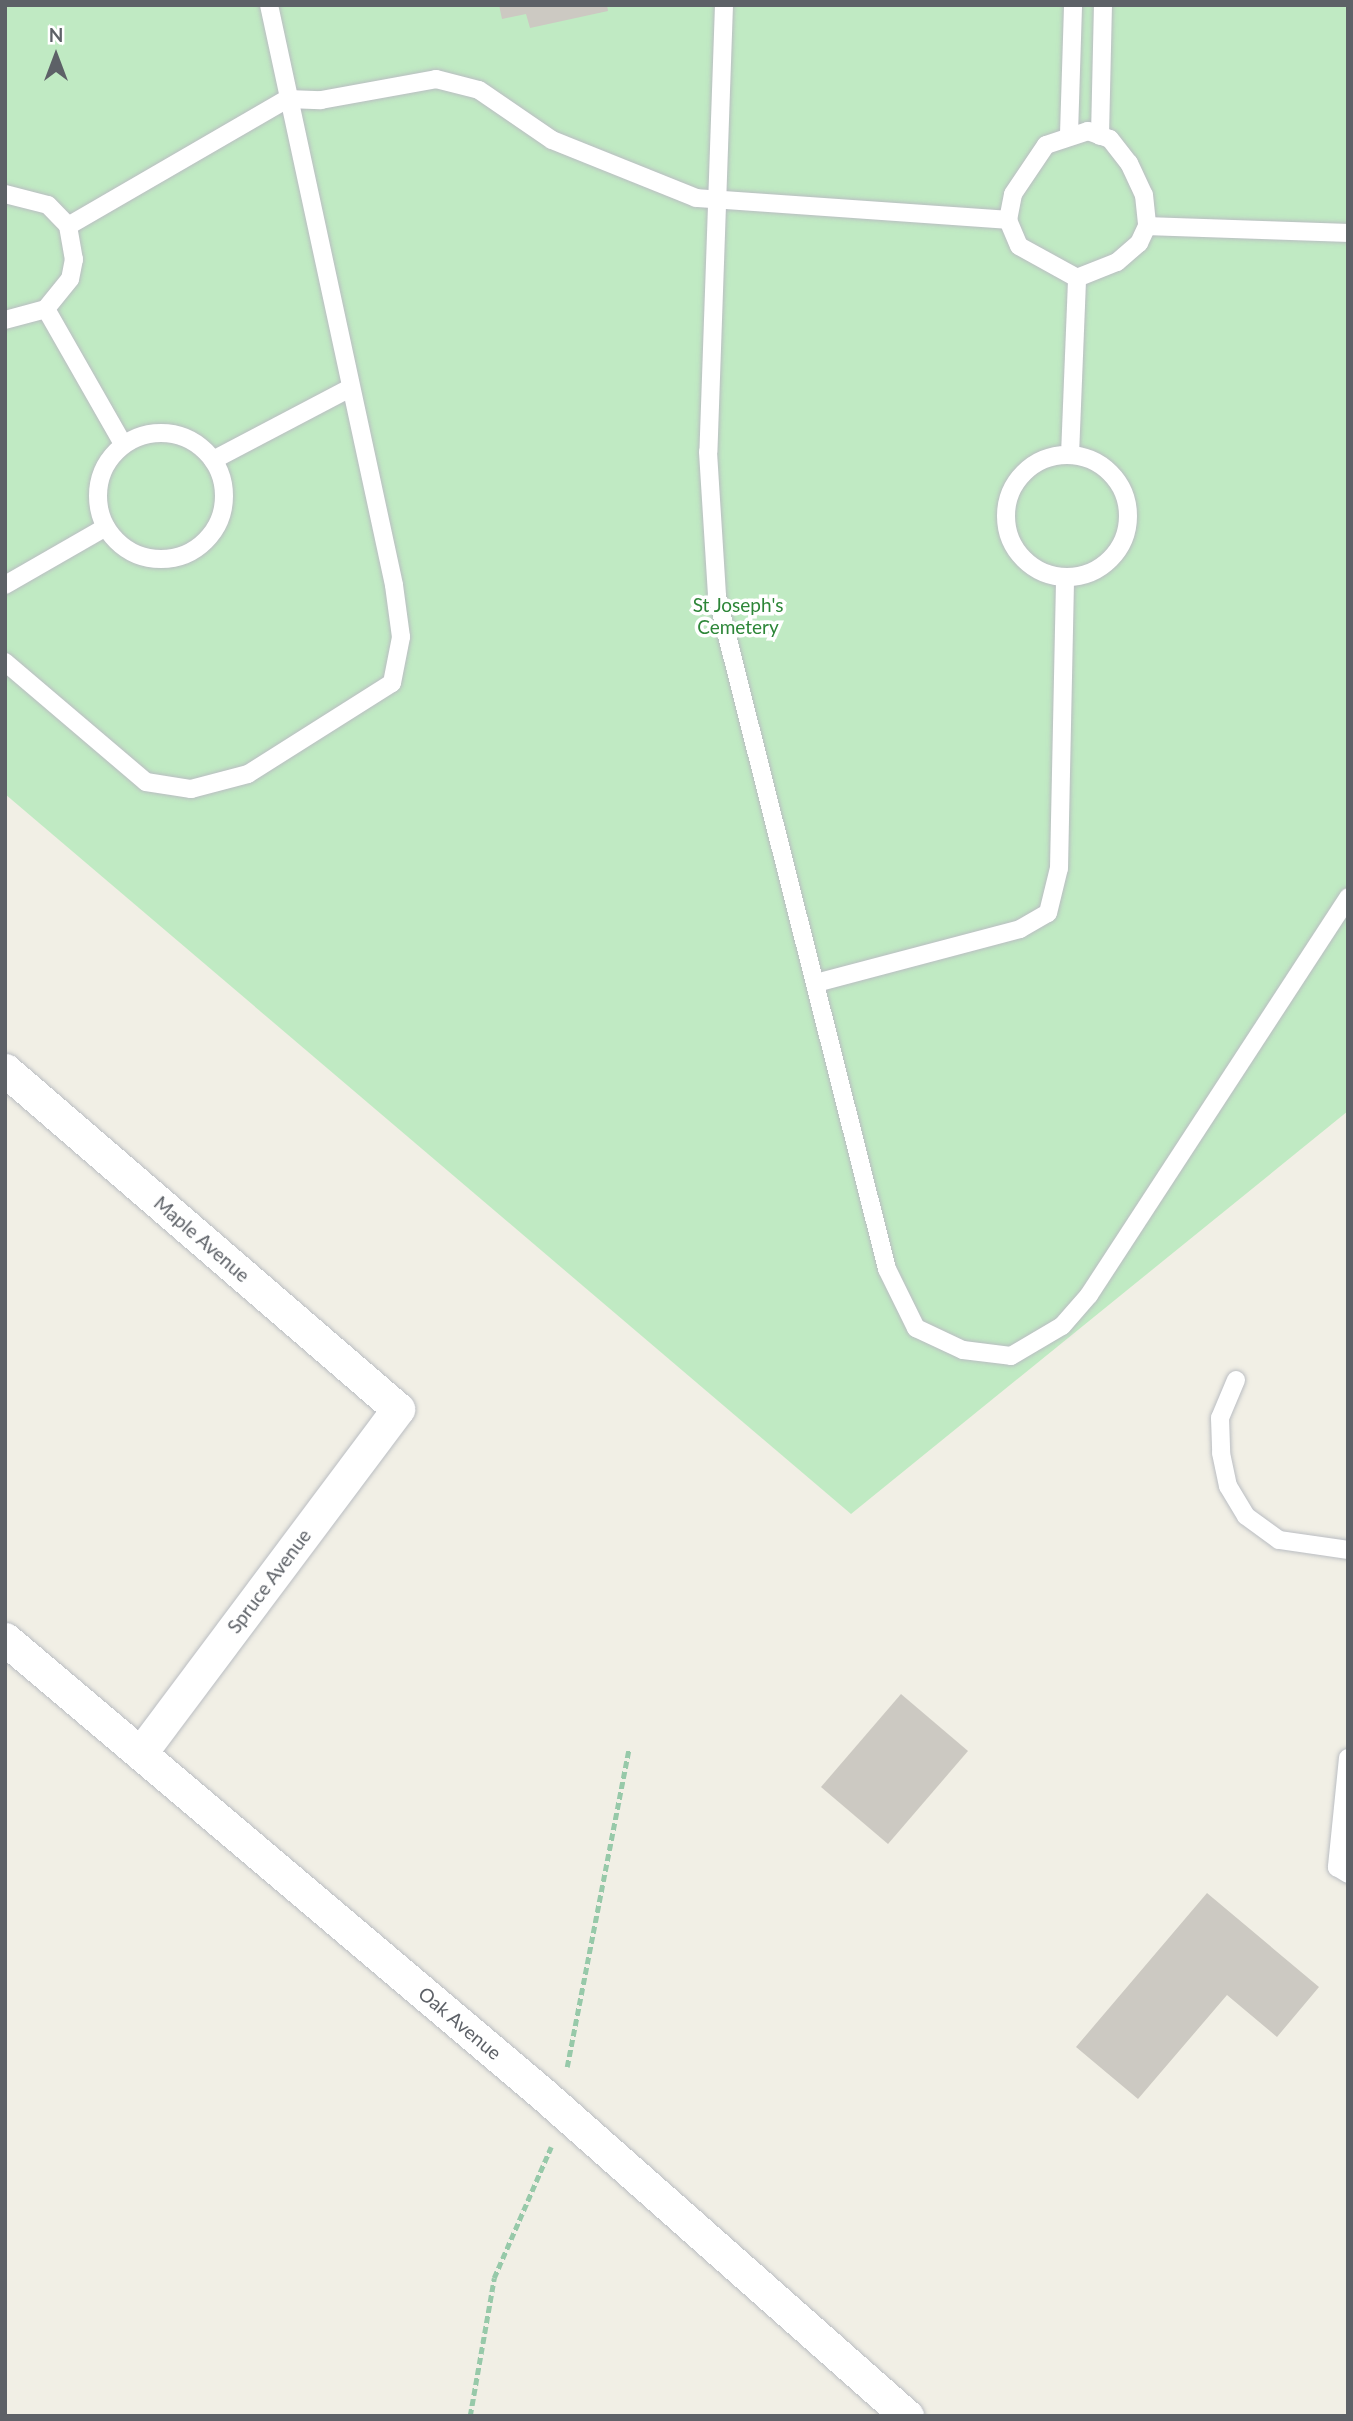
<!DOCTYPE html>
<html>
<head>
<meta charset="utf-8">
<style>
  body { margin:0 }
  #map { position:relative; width:1353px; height:2421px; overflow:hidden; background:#f1efe5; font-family:Lato,sans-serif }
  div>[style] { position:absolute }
  .green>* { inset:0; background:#c0eac3 }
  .building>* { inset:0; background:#ccc9c2 }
  .path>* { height:4.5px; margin-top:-2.25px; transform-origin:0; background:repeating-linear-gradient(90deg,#97c9a9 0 7px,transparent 0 10.5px) }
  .roads { filter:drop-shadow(0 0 2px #babdc2) drop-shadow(0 0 2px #babdc2) }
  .lane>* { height:18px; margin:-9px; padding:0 9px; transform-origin:9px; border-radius:9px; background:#fff }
  .lane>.ring { margin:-9px; padding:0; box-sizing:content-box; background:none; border:18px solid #fff; border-radius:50% }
  .street>* { height:33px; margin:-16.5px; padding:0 16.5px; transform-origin:16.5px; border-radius:16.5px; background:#fff }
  span { translate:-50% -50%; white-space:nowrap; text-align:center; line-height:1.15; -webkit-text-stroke:7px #fff; paint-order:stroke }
  .park-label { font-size:19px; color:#2d8638 }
  .street-label { font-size:19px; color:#5d6167 }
  .frame { position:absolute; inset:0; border:7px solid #5d6167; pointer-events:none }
  .north { position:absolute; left:21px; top:21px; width:70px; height:70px; -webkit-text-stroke:5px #fff; paint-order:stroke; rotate:0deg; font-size:19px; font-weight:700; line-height:28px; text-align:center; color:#5d6167 }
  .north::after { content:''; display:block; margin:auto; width:24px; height:32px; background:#5d6167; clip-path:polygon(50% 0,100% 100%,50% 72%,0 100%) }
</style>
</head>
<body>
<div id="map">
  <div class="green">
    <i style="clip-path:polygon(5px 5px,1348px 5px,1348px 1111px,851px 1514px,5px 794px)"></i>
  </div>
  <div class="building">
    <i style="clip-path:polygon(499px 5px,607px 5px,608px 11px,530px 28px,526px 14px,502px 19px)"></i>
    <i style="clip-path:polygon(901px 1694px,968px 1751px,888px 1844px,821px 1787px)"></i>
    <i style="clip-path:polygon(1207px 1893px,1319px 1987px,1277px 2037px,1227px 1995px,1138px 2099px,1076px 2047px)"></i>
  </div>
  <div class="path">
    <i style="left:567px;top:2067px;width:325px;rotate:-79deg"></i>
    <i style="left:470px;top:2416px;width:140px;rotate:-80.1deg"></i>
    <i style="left:494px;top:2278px;width:143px;rotate:-66.5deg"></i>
  </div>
  <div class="roads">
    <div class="lane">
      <i style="left:724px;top:5px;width:447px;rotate:92deg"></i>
      <i style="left:708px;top:452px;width:144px;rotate:86.4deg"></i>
      <i style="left:717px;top:596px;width:694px;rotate:75.82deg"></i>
      <i style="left:887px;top:1269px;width:66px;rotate:63.8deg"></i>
      <i style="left:916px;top:1328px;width:52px;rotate:25.1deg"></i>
      <i style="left:963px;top:1350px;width:48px;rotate:7.1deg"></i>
      <i style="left:1011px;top:1356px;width:59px;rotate:-30.5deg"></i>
      <i style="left:1062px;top:1326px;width:41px;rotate:-48.9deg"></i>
      <i style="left:1089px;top:1295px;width:475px;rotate:-56.9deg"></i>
      <i style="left:1088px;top:131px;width:23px;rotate:20deg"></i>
      <i style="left:1110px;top:139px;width:31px;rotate:52deg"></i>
      <i style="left:1129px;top:163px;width:35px;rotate:65deg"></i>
      <i style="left:1144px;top:195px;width:31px;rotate:84deg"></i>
      <i style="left:1147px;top:226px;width:19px;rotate:115deg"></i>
      <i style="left:1139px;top:243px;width:29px;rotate:139deg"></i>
      <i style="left:1117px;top:262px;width:43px;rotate:158.2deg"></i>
      <i style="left:1077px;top:278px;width:66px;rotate:-151.1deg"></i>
      <i style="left:1019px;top:246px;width:28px;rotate:-113deg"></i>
      <i style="left:1008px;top:220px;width:26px;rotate:-79deg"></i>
      <i style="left:1013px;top:194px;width:59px;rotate:-56deg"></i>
      <i style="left:1046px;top:145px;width:44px;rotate:-18.4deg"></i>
      <i style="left:1069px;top:134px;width:129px;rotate:-88.2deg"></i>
      <i style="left:1100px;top:136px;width:131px;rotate:-88.7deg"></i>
      <i style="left:5px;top:194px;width:44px;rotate:14.3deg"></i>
      <i style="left:48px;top:205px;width:29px;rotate:46deg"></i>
      <i style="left:68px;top:226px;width:34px;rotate:80deg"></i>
      <i style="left:74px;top:259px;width:20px;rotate:101deg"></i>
      <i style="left:70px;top:279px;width:38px;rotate:129deg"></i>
      <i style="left:46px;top:309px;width:42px;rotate:165deg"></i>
      <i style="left:68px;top:226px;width:253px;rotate:-30.1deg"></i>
      <i style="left:287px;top:99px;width:34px;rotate:2deg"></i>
      <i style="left:321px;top:100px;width:117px;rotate:-10.3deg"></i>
      <i style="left:436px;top:79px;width:44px;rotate:14.3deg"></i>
      <i style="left:479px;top:90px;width:88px;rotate:34.4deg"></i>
      <i style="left:552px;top:140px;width:155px;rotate:21.9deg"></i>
      <i style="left:696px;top:198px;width:313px;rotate:4deg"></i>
      <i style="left:1147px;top:226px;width:201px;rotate:2deg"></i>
      <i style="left:46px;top:309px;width:155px;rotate:60.3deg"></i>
      <i class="ring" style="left:98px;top:433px;width:108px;height:108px"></i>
      <i class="ring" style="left:1006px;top:455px;width:104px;height:104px"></i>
      <i style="left:1070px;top:455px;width:177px;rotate:-87.7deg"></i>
      <i style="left:213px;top:460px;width:155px;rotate:-27.7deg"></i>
      <i style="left:5px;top:585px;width:116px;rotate:-29.9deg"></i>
      <i style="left:5px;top:662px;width:185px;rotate:40.4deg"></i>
      <i style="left:146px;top:782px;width:46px;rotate:8.8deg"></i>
      <i style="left:191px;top:789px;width:59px;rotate:-14.7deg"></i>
      <i style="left:248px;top:774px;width:170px;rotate:-32.3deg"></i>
      <i style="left:392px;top:683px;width:47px;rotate:-78.9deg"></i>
      <i style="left:401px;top:637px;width:52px;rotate:-97.7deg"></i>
      <i style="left:394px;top:585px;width:593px;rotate:-102.16deg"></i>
      <i style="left:816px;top:983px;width:211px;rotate:-14.8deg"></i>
      <i style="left:1020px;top:929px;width:32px;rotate:-30deg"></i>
      <i style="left:1048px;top:913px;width:46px;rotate:-76.3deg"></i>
      <i style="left:1059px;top:868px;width:290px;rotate:-88.8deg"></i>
      <i style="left:1236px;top:1380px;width:41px;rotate:112.8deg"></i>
      <i style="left:1220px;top:1418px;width:35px;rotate:88deg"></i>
      <i style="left:1221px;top:1453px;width:34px;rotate:78deg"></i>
      <i style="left:1228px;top:1486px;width:35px;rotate:59deg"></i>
      <i style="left:1246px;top:1516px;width:41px;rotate:36deg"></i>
      <i style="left:1279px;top:1540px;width:70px;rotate:8.2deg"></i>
      <i style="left:1348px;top:1758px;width:110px;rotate:95.8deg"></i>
      <i style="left:1337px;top:1867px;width:13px;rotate:32deg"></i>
    </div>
    <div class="street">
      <i style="left:5px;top:1070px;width:519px;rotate:40.78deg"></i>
      <i style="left:398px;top:1409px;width:429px;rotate:126.8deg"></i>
      <i style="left:5px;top:1639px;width:706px;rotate:40.23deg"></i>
      <i style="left:544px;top:2095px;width:485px;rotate:41.5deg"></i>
    </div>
  </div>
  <div class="park-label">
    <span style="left:738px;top:616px">St Joseph's<br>Cemetery</span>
  </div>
  <div class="street-label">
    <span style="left:202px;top:1239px;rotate:41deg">Maple Avenue</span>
    <span style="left:269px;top:1581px;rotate:-53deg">Spruce Avenue</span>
    <span style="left:460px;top:2023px;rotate:40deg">Oak Avenue</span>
  </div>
  <div class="frame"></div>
  <div class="north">N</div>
</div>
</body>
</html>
